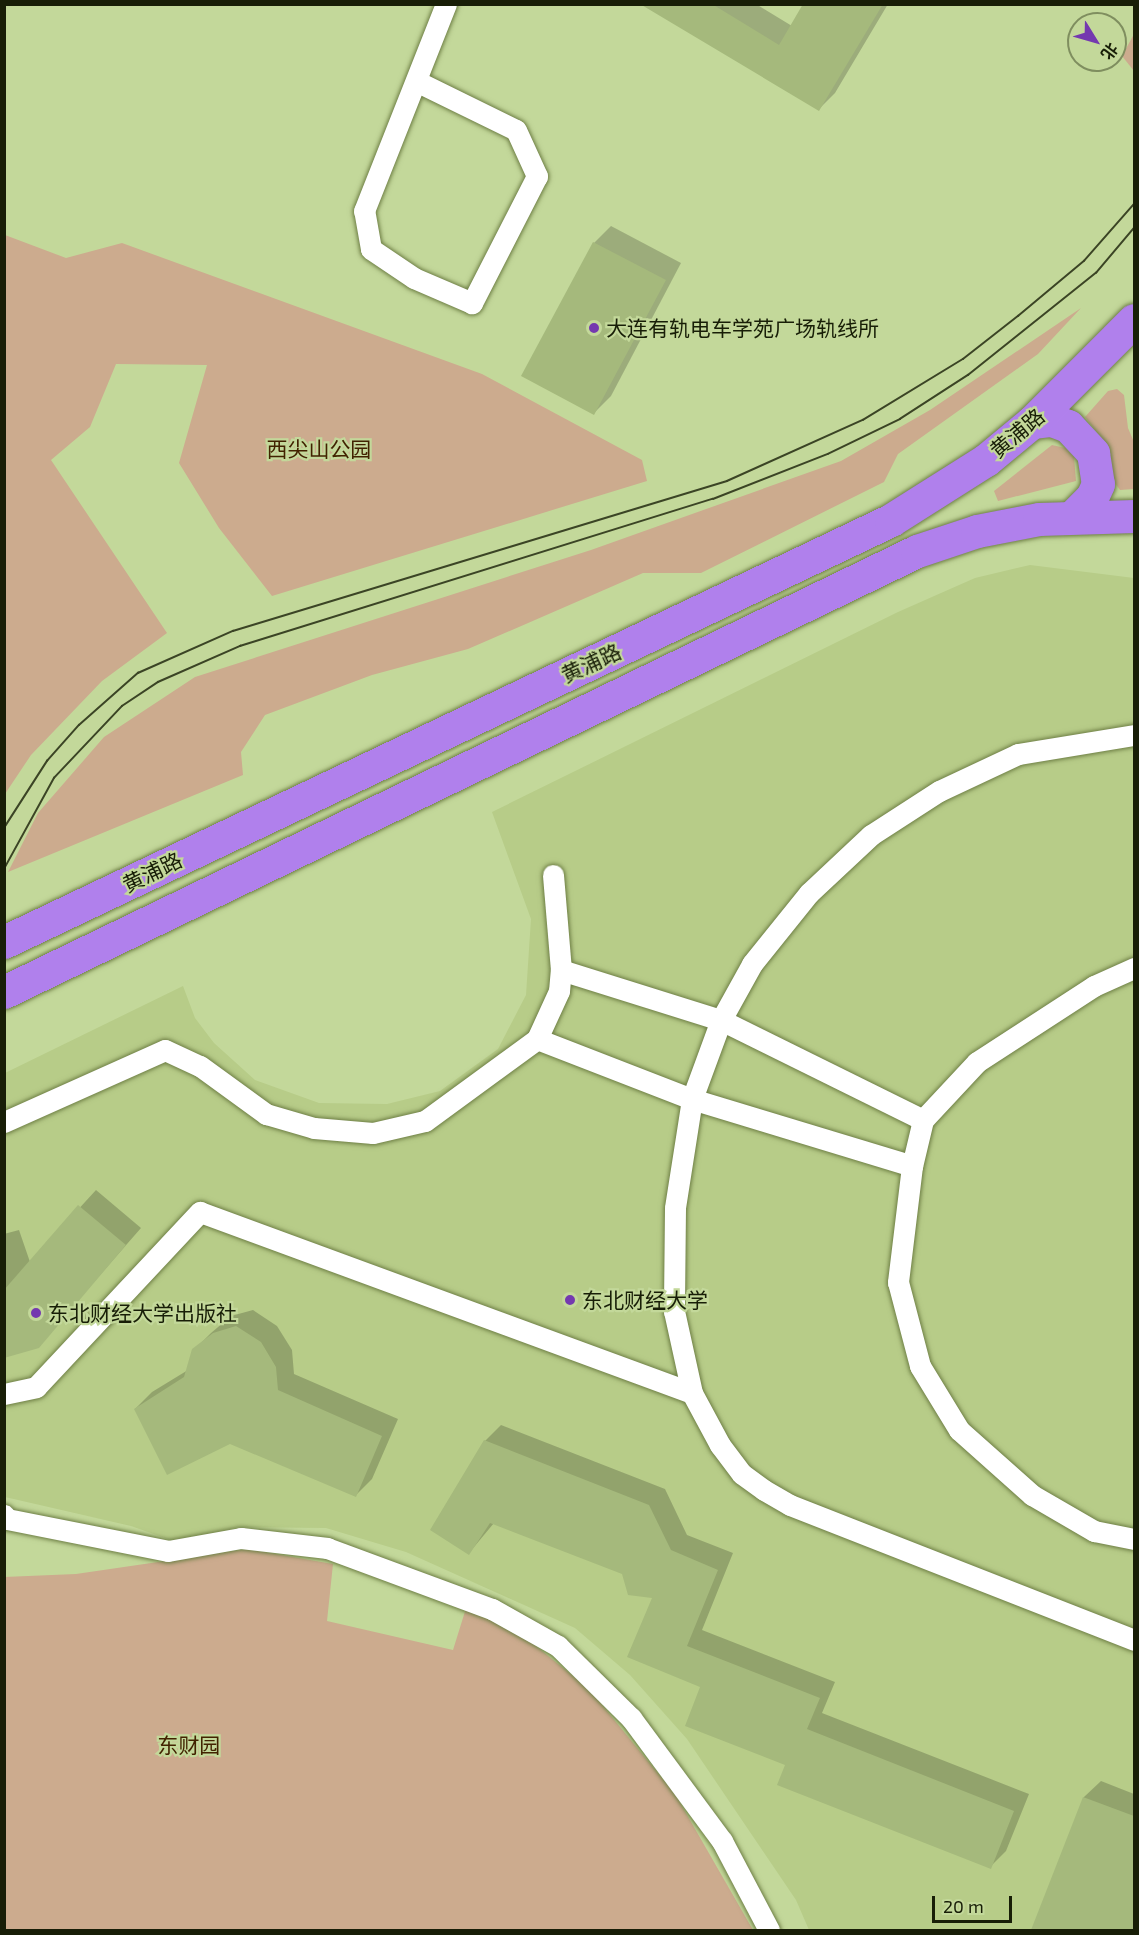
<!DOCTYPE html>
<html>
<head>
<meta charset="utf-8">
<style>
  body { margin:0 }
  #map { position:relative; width:1139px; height:1935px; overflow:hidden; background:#c3d89a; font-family:"Exo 2","Noto Sans SC",sans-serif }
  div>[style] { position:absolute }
  .built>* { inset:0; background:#b7cc88 }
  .green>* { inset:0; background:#ccab8e }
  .shadow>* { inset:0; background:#0003 }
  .building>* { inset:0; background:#a5b97c }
  .roads { filter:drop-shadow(0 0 2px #6e7f45) drop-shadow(0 0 2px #6e7f45) }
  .street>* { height:21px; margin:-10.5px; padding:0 10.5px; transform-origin:10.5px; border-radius:10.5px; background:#fff }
  .highway>* { height:33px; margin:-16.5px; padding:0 16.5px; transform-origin:16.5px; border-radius:16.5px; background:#b080ec }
  .tram>* { height:1.5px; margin:-0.75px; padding:0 0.75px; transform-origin:0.75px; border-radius:0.75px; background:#3b4425 }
  .dots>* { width:16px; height:16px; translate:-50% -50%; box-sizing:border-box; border:3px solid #c3d89a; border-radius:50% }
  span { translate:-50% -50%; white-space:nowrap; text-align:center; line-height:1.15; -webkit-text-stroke:4.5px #c3d89a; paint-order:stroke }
  .poi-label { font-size:21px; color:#181e07 }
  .left { translate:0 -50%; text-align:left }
  .street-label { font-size:21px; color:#181e07 }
  .park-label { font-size:21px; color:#422200 }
  .frame { position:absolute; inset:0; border:6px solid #181e07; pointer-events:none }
  .north { position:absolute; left:1067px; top:12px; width:60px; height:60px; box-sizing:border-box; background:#c3d89a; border:2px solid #7f8e5f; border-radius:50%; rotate:127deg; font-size:16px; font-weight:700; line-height:24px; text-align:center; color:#181e07 }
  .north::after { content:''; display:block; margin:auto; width:21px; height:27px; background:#7439af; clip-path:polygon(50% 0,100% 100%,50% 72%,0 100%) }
  .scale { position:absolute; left:932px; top:1896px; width:80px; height:27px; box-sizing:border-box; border:3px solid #181e07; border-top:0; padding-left:8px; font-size:18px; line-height:21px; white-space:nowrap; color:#181e07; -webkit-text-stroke:4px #c3d89a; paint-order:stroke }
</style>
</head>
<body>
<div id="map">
  <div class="built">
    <i style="clip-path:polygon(1030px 565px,1134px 578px,1134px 1930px,809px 1930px,796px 1900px,687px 1739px,630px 1675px,575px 1628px,406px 1552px,326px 1528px,237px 1527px,182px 1544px,131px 1526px,5px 1497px,5px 1073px,183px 986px,195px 1018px,214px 1043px,255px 1080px,319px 1103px,387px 1104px,440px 1091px,498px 1049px,526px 995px,531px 919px,492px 812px,898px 612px,975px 578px)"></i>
  </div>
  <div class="green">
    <i style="clip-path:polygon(1134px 34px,1134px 71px,1122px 56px)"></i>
    <i style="clip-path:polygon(5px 235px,66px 258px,122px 243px,482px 374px,642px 460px,647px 481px,272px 596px,219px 528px,179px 463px,207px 365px,116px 364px,90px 427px,51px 460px,167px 633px,102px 681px,31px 755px,5px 794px)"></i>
    <i style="clip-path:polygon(1081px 308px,1038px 354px,898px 454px,884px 482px,701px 573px,643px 573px,468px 649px,372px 675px,265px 715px,241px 752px,243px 775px,8px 872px,38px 813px,104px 737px,195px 677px,591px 550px,841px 461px,930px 410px)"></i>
    <i style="clip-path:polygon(1117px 389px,1124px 395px,1128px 428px,1134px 442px,1134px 489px,1120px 490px,1112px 479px,1107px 445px,1085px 417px,1108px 391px)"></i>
    <i style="clip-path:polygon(1052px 445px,1065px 448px,1074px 457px,1076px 481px,998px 501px,994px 491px)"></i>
    <i style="clip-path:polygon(247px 1549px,333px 1564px,327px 1621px,453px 1650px,467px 1605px,527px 1639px,588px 1688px,675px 1794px,753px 1930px,5px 1930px,4px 1577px,76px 1574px)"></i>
  </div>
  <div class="shadow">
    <i style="clip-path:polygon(643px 4px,756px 4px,792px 26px,805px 4px,888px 4px,835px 93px,819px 109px)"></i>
    <i style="clip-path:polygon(611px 226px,681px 263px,611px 396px,594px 413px,594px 243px)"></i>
    <i style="clip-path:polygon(96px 1190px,141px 1228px,38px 1346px,4px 1357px,4px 1234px,19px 1230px,30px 1262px)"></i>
    <i style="clip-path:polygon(253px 1310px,277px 1326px,292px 1350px,294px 1374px,398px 1419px,372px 1479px,356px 1495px,230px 1442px,135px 1409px,152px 1392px,188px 1370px,194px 1350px,211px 1333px,231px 1316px)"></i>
    <i style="clip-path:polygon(501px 1425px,665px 1489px,687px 1535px,733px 1553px,702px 1630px,835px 1682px,822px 1713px,1029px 1794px,1006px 1851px,990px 1867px,787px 1764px,702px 1686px,654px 1597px,624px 1573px,494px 1523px,469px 1553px,485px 1441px)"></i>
    <i style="clip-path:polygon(1101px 1781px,1134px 1794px,1134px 1930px,1033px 1930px,1084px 1797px)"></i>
  </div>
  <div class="building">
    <i style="clip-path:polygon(640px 4px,712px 4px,779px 45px,803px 4px,883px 4px,819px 111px)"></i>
    <i style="clip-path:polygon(593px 242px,666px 280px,594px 415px,521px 376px)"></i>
    <i style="clip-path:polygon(78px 1205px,126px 1245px,39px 1348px,4px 1358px,4px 1290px)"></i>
    <i style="clip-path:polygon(236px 1326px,261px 1342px,276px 1367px,278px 1390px,382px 1436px,356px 1497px,230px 1444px,167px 1475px,134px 1409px,184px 1377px,192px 1349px,213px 1333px)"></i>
    <i style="clip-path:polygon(484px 1440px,649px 1505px,671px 1550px,718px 1570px,687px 1646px,820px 1698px,807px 1729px,1014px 1811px,991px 1869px,777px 1785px,785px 1765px,685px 1726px,700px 1687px,627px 1657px,652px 1598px,628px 1595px,622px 1574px,490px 1523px,469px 1555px,430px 1530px)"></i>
    <i style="clip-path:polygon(1083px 1797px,1134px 1816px,1134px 1930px,1031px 1930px)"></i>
  </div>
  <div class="roads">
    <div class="street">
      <i style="left:416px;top:81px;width:111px;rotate:26.1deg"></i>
      <i style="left:516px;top:130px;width:51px;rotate:65.5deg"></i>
      <i style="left:537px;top:176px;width:143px;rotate:117.1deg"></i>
      <i style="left:472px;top:303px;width:63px;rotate:-156.7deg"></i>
      <i style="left:414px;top:278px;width:52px;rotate:-146deg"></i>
      <i style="left:371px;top:249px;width:39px;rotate:-100deg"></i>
      <i style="left:364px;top:211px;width:223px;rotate:-68.4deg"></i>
      <i style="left:1134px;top:735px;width:118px;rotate:170.7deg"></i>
      <i style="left:1018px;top:754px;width:87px;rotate:154.9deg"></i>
      <i style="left:939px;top:791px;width:81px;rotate:147.1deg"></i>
      <i style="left:871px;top:835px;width:85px;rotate:136.9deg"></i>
      <i style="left:809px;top:893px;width:91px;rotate:128.8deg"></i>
      <i style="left:752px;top:964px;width:64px;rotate:119deg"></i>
      <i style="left:721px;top:1020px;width:84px;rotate:110.2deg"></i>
      <i style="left:692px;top:1099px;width:110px;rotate:98.9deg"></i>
      <i style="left:675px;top:1208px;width:103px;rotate:90.6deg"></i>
      <i style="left:674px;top:1311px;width:84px;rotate:77.6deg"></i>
      <i style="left:692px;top:1393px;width:59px;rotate:61.7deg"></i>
      <i style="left:720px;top:1445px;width:36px;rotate:53deg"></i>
      <i style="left:742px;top:1474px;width:27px;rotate:36deg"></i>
      <i style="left:764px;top:1490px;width:30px;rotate:30deg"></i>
      <i style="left:790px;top:1505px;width:370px;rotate:21.4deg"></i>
      <i style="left:553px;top:875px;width:95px;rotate:85.2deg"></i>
      <i style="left:561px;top:970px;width:168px;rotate:17.4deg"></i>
      <i style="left:721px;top:1020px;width:225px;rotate:26.3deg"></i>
      <i style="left:1134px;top:968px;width:44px;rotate:155.8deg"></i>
      <i style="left:1094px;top:986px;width:140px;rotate:147deg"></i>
      <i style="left:977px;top:1062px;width:79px;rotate:133deg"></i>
      <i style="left:923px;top:1120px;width:47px;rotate:103.4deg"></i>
      <i style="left:912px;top:1166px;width:117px;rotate:96.9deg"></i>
      <i style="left:898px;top:1282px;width:87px;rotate:75.3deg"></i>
      <i style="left:920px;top:1366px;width:75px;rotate:58.6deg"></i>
      <i style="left:959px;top:1430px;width:98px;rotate:41.7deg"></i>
      <i style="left:1032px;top:1495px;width:72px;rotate:30.1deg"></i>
      <i style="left:1094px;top:1531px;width:41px;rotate:11.3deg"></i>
      <i style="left:537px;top:1039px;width:53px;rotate:-65.4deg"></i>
      <i style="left:559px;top:991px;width:21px;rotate:-85deg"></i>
      <i style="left:4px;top:1122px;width:176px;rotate:-24.1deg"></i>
      <i style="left:165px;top:1050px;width:38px;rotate:25deg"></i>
      <i style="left:200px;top:1066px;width:82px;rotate:36deg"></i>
      <i style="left:266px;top:1114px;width:50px;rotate:16.3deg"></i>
      <i style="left:314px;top:1128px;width:59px;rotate:4.8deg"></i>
      <i style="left:373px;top:1133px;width:53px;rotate:-13deg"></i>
      <i style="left:425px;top:1121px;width:139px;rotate:-36.2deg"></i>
      <i style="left:537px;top:1039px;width:166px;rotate:21.2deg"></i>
      <i style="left:692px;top:1099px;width:230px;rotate:16.9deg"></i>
      <i style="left:4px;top:1394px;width:33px;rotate:-12deg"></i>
      <i style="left:36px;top:1387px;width:240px;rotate:-46.9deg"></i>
      <i style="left:200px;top:1212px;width:524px;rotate:20.2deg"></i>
      <i style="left:4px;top:1515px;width:5px;rotate:53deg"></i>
      <i style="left:7px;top:1519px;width:164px;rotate:11.2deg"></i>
      <i style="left:168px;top:1551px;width:74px;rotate:-10.1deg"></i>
      <i style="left:241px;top:1538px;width:87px;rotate:6.6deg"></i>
      <i style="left:327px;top:1548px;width:176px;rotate:20.3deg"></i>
      <i style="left:492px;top:1609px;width:76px;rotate:29.3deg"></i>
      <i style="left:558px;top:1646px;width:103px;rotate:44.6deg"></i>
      <i style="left:631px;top:1718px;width:153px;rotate:53.5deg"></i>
      <i style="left:722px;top:1841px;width:101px;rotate:62.2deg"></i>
    </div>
    <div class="highway">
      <i style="left:1032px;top:422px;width:20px;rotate:-6deg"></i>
      <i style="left:1052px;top:420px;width:17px;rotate:21deg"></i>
      <i style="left:1068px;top:426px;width:37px;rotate:47deg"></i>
      <i style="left:1093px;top:453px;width:31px;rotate:81deg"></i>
      <i style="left:1098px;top:484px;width:14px;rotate:115deg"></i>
      <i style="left:1092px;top:497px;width:28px;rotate:135deg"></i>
      <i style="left:4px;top:942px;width:982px;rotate:-25.44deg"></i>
      <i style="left:891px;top:520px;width:112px;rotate:-32.3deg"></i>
      <i style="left:986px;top:460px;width:60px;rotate:-39.6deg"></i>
      <i style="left:1032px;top:422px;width:144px;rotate:-45deg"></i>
      <i style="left:4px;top:992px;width:1014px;rotate:-25.78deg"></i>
      <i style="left:917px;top:551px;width:63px;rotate:-18.4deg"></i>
      <i style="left:977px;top:531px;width:63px;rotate:-11deg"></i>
      <i style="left:1039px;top:519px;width:95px;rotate:-1.8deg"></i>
    </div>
  </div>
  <div class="tram">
    <i style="left:4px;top:828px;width:80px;rotate:-57.3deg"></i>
    <i style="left:47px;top:761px;width:48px;rotate:-48.4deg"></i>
    <i style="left:79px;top:725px;width:79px;rotate:-41.4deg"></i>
    <i style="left:138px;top:673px;width:104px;rotate:-23.9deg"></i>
    <i style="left:233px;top:631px;width:516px;rotate:-16.89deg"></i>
    <i style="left:727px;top:481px;width:149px;rotate:-24.2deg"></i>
    <i style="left:863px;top:420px;width:117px;rotate:-31.4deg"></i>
    <i style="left:963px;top:359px;width:70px;rotate:-38deg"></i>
    <i style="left:1018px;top:316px;width:86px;rotate:-39.8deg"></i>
    <i style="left:1084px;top:261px;width:76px;rotate:-48.7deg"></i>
    <i style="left:4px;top:869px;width:104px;rotate:-61.2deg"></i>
    <i style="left:54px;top:778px;width:99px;rotate:-46.6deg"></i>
    <i style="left:122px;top:706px;width:43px;rotate:-33.7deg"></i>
    <i style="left:158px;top:682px;width:90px;rotate:-23.7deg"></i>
    <i style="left:240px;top:646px;width:495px;rotate:-17.3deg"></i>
    <i style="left:713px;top:499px;width:123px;rotate:-21.4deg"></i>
    <i style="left:828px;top:454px;width:80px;rotate:-25.9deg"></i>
    <i style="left:900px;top:419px;width:81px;rotate:-32.9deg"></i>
    <i style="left:968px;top:375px;width:164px;rotate:-38.6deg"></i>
    <i style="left:1096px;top:273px;width:59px;rotate:-49.8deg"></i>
  </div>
  <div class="dots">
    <i style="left:594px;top:328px;background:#7439af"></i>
    <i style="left:570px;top:1300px;background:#7439af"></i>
    <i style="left:36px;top:1313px;background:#7439af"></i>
  </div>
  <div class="poi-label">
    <span class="left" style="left:606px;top:328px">大连有轨电车学苑广场轨线所</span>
    <span class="left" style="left:582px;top:1300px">东北财经大学</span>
    <span class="left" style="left:48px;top:1313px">东北财经大学出版社</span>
  </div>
  <div class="street-label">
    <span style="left:1017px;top:433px;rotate:-40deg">黄浦路</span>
    <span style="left:591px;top:663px;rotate:-25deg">黄浦路</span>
    <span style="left:152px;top:872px;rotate:-26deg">黄浦路</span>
  </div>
  <div class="park-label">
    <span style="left:319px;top:449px">西尖山公园</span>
    <span style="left:189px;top:1745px">东财园</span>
  </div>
  <div class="frame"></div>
  <div class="north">北</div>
  <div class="scale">20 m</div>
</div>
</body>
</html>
